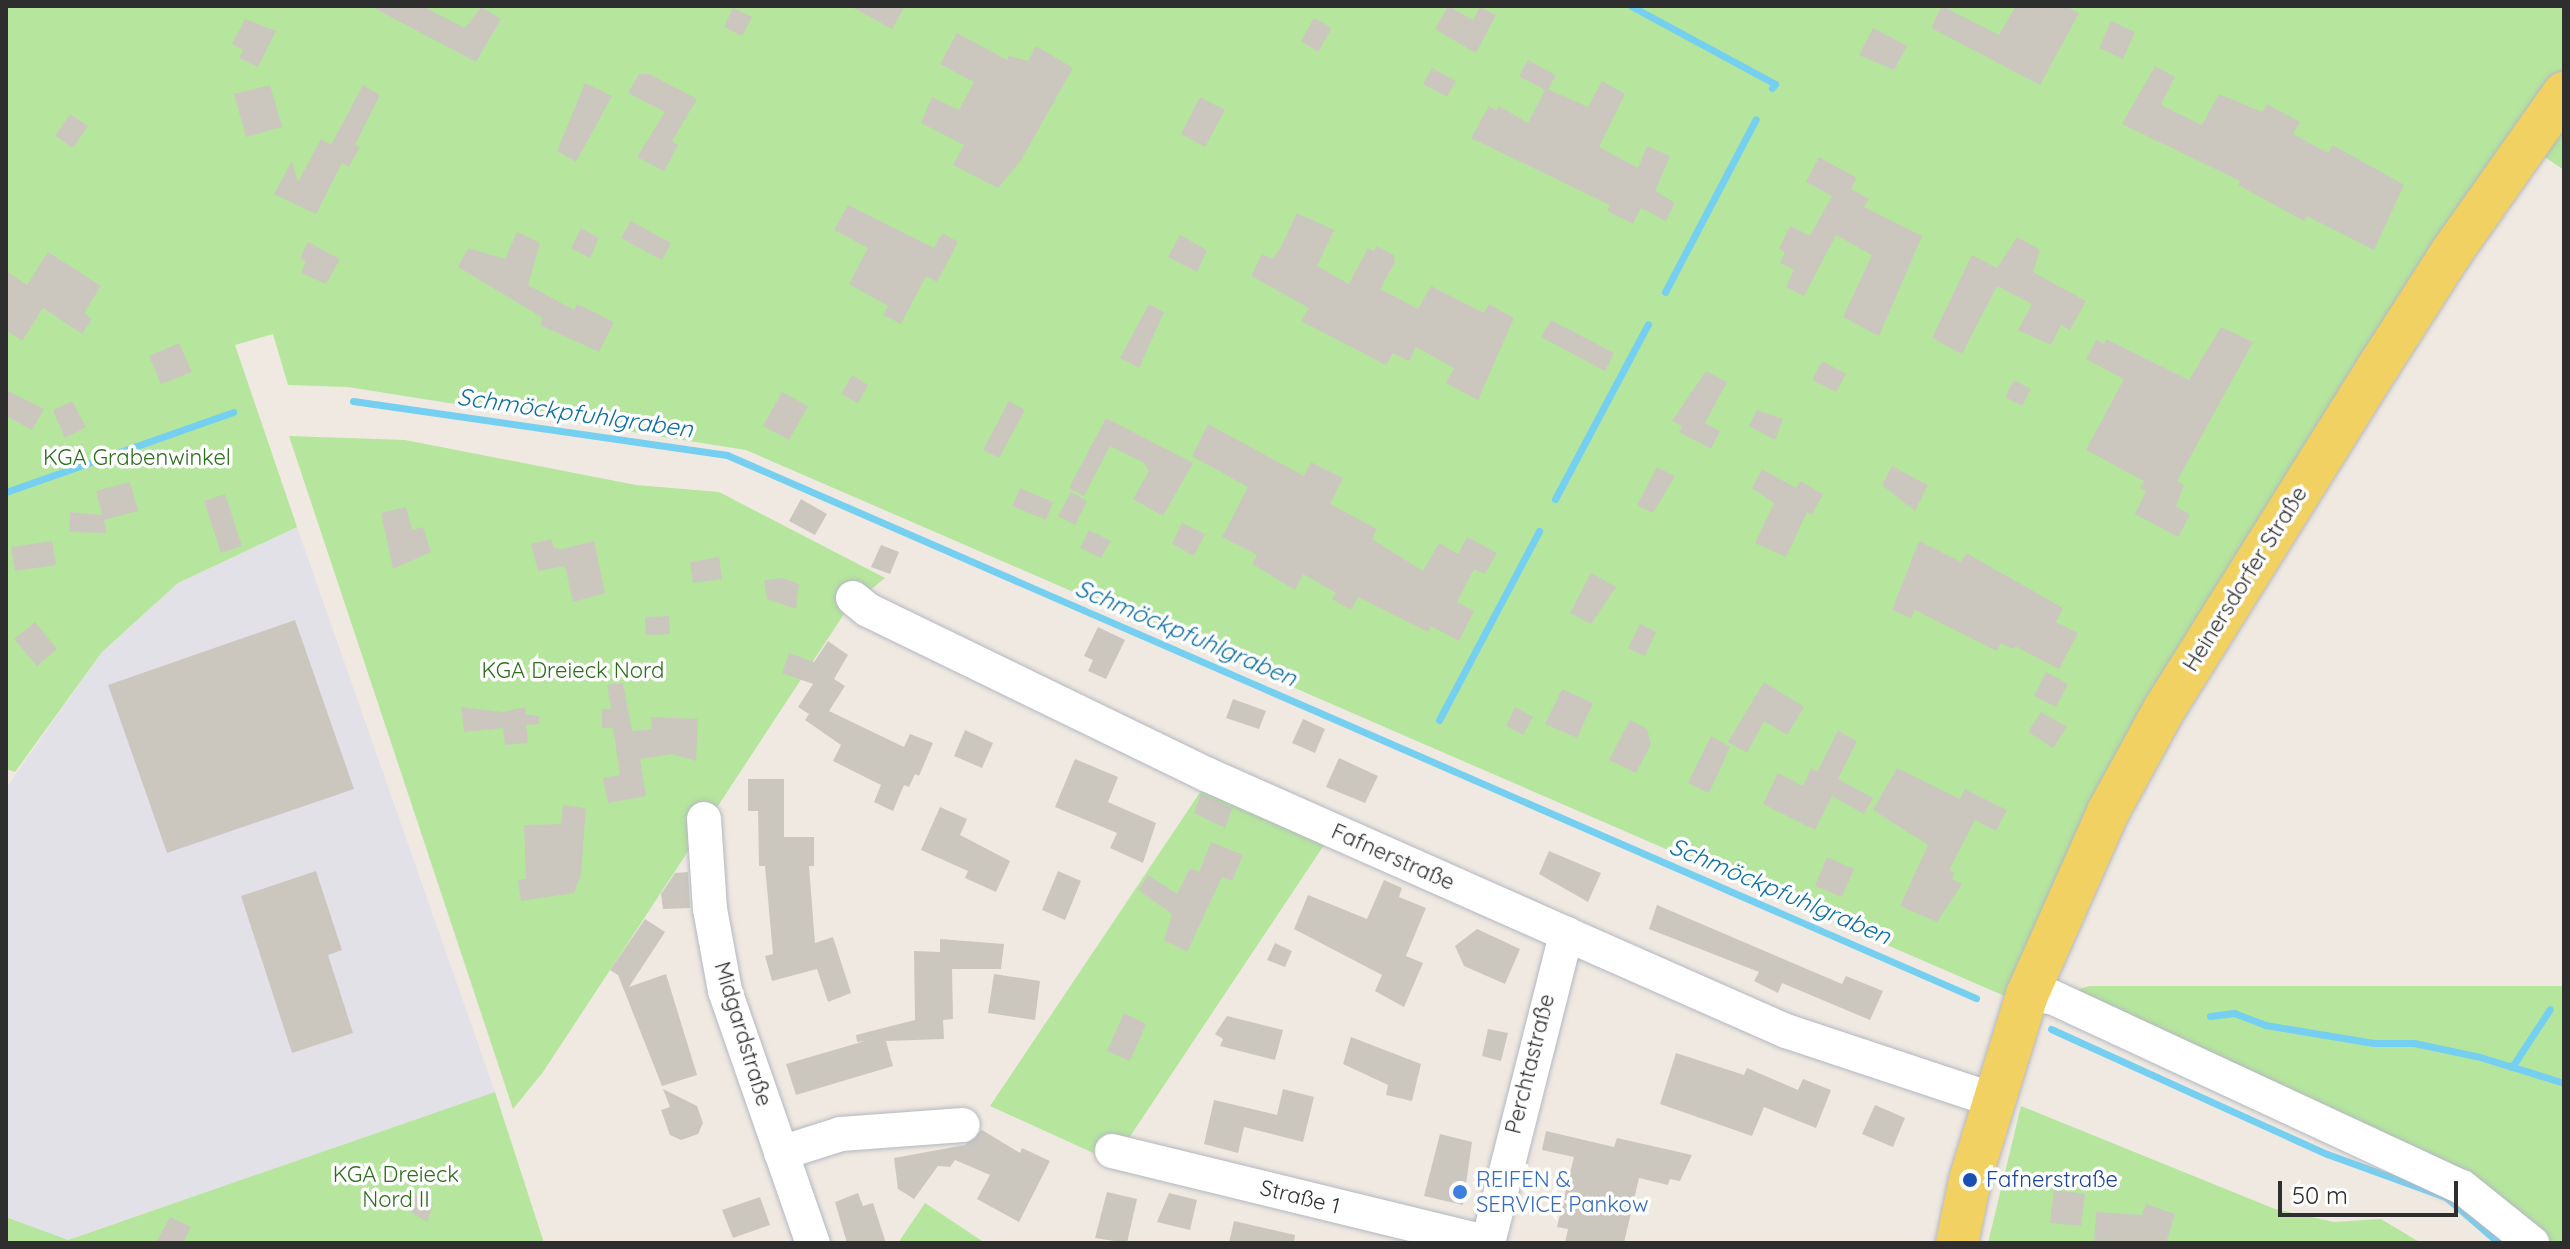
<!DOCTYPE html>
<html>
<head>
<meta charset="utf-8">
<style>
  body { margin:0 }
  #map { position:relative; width:2570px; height:1249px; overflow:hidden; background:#efe9e1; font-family:Quicksand,sans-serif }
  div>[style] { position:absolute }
  .industrial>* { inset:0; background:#e3e1e8 }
  .green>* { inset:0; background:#b6e59e }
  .stream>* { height:7px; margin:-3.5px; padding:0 3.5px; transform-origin:3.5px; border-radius:3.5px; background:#75cff0 }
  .building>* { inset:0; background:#cbc7bf }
  .roads { filter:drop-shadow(0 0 2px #b4b7c1) drop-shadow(0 0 2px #b4b7c1) }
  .minor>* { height:34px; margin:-17px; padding:0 17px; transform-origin:17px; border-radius:17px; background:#fff }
  .major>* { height:42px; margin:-21px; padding:0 21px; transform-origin:21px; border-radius:21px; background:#f2d163 }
  .dots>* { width:22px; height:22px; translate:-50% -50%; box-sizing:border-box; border:4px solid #fff; border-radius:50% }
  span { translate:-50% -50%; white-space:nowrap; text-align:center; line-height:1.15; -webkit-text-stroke:7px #fff; paint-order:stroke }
  .park-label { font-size:22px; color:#2c6e1b }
  .street-label { font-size:22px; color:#2e2e2e }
  .shop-label { font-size:22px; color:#366cbe }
  .left { translate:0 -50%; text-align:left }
  .transit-label { font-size:22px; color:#164399 }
  .water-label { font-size:24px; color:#0d6fa3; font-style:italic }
  .frame { position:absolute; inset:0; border:8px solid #2e2e2e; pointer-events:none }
  .scale { position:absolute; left:2278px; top:1181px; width:180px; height:36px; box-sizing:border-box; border:4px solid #2e2e2e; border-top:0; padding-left:10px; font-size:24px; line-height:28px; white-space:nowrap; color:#2e2e2e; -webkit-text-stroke:6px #fff; paint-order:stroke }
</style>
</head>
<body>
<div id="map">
  <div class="industrial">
    <i style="clip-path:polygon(297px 527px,495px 1092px,67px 1240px,6px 1217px,6px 788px,102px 652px,178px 583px)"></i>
  </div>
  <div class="green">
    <i style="clip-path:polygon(6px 6px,2564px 6px,2564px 170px,2527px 145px,2007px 997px,746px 450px,348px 387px,288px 385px,273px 334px,235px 345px,297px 527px,178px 583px,102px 652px,15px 772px,6px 769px)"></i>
    <i style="clip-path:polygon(289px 436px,405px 440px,636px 485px,719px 492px,885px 578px,848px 608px,543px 1072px,513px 1109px)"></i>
    <i style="clip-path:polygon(1203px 788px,1326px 842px,1113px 1162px,990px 1106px)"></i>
    <i style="clip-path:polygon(2090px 986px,2564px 986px,2564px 1243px,2549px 1243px,2520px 1214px,2065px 993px)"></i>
    <i style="clip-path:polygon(495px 1092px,544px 1243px,6px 1243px,6px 1217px,68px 1240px)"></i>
    <i style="clip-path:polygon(2021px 1106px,2275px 1209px,2334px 1222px,2381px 1219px,2421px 1243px,1988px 1243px)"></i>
    <i style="clip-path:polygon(925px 1203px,985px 1243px,898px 1243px)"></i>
  </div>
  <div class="stream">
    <i style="left:1631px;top:6px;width:164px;rotate:28.4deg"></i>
    <i style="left:1775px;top:84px;width:5px;rotate:127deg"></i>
    <i style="left:1665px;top:292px;width:195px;rotate:-62.3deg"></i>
    <i style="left:353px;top:401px;width:378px;rotate:8.2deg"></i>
    <i style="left:727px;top:455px;width:1362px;rotate:23.5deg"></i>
    <i style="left:6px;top:492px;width:241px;rotate:-19.4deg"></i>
    <i style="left:1555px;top:499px;width:198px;rotate:-62deg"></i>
    <i style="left:1439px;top:720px;width:214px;rotate:-62.1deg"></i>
    <i style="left:2210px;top:1016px;width:24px;rotate:-7deg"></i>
    <i style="left:2234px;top:1013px;width:33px;rotate:21deg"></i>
    <i style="left:2265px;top:1025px;width:110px;rotate:9.4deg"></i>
    <i style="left:2374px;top:1043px;width:40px"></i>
    <i style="left:2414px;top:1043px;width:67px;rotate:12deg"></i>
    <i style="left:2480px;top:1057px;width:88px;rotate:17.2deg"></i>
    <i style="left:2051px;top:1029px;width:303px;rotate:24.4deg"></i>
    <i style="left:2327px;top:1154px;width:127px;rotate:19.9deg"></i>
    <i style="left:2446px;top:1197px;width:70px;rotate:41deg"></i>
    <i style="left:2512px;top:1067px;width:69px;rotate:-56.8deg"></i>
  </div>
  <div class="building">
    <i style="clip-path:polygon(370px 6px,422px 6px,465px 28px,481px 7px,501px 19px,476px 62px)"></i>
    <i style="clip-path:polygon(850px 6px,905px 6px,892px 29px)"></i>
    <i style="clip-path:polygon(1448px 6px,1473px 20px,1480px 7px,1496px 15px,1476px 53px,1435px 29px)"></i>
    <i style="clip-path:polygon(1942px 6px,1999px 35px,2016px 6px,2066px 6px,2079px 13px,2040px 85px,1931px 28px)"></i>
    <i style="clip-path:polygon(733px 8px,752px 17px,742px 36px,724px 27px)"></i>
    <i style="clip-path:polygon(1314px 18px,1332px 28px,1318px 52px,1301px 41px)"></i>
    <i style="clip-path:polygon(245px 19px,276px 31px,258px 67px,239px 58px,243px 50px,232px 44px)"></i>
    <i style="clip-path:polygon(2111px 21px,2135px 32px,2123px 59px,2099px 48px)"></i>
    <i style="clip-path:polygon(1873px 28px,1907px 46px,1894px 70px,1859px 55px)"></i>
    <i style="clip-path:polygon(957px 33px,1007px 60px,1009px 56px,1028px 61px,1036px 46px,1073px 68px,1021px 160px,998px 188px,953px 165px,964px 145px,921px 123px,932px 97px,959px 110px,974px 82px,940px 64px)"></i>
    <i style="clip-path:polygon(1528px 60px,1556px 75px,1548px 89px,1588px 107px,1602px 81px,1625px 94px,1599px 147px,1638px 168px,1647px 146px,1670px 156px,1655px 191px,1675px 203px,1666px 221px,1641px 208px,1633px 224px,1607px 211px,1610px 205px,1471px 138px,1489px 106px,1496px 111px,1499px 106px,1528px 123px,1545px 90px,1519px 76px)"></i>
    <i style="clip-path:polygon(2155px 66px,2175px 77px,2161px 105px,2202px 125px,2219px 94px,2262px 112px,2267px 104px,2300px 122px,2293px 134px,2328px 153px,2333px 145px,2404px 185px,2374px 250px,2307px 216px,2304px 221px,2238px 185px,2240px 181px,2122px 124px)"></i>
    <i style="clip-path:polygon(1432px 68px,1456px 81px,1447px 97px,1423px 84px)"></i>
    <i style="clip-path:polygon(639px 74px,649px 74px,697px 99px,672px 141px,678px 145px,664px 171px,637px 157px,665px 112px,628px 93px)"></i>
    <i style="clip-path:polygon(585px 83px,612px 96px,576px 162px,557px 151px)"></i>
    <i style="clip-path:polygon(270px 85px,282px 127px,246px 137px,234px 94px)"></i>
    <i style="clip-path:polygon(363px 85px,380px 95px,355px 145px,360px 147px,349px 167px,342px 163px,316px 214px,274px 194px,292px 161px,298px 182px,321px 139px,331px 145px)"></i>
    <i style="clip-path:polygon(1200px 97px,1225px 110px,1205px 147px,1181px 134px)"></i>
    <i style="clip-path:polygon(70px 114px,88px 126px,73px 148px,55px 136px)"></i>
    <i style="clip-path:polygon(1819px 157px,1857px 178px,1851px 189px,1869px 199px,1864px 207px,1922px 236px,1879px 336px,1843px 317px,1872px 255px,1836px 235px,1804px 296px,1786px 287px,1794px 270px,1780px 263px,1785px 252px,1779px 249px,1787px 232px,1791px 226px,1810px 236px,1832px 196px,1806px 182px)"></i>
    <i style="clip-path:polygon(848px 205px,934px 248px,942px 233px,958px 242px,937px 282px,926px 276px,901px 324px,883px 315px,888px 306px,849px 284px,868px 248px,834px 230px)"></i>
    <i style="clip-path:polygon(1297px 213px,1334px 230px,1317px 266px,1349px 284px,1368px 248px,1374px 251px,1376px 246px,1394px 255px,1395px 262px,1380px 289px,1418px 309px,1431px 286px,1484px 313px,1489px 304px,1514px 318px,1478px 400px,1446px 383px,1454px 368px,1416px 347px,1409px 361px,1393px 353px,1386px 365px,1301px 321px,1309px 308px,1251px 276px,1262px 254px,1272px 259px,1280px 249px)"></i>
    <i style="clip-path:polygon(631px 221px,671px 243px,662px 260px,621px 238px)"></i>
    <i style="clip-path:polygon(581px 228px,599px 238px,590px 258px,571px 248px)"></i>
    <i style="clip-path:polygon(517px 232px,540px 243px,528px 285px,574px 310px,577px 304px,614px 322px,599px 352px,540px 325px,543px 318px,458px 267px,468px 248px,505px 259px)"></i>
    <i style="clip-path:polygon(1180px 235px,1207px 250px,1197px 272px,1168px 257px)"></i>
    <i style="clip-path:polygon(2017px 237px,2040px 250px,2033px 272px,2086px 301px,2070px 330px,2061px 325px,2051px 345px,2018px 330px,2032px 304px,1997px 286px,1962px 354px,1932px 338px,1972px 255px,1997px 268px)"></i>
    <i style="clip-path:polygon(308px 242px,340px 259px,326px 284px,301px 273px,306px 262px,300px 258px)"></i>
    <i style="clip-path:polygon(48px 252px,101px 286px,84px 313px,92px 319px,82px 334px,43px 308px,22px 341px,6px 330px,6px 271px,27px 285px)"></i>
    <i style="clip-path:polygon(1149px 304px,1164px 312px,1139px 368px,1120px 358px)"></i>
    <i style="clip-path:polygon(1551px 320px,1614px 353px,1605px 371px,1541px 337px)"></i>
    <i style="clip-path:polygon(2221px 327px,2253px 342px,2177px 481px,2184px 485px,2176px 506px,2190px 515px,2178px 537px,2135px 514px,2146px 491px,2140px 488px,2144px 481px,2086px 450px,2124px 379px,2086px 359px,2096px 340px,2104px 344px,2106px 339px,2189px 380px)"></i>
    <i style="clip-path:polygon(179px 343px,192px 372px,161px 384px,149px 356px)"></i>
    <i style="clip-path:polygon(1822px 361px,1846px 374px,1836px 392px,1812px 380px)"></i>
    <i style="clip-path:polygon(1706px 371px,1727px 382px,1705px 423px,1720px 431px,1711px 449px,1679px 432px,1682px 426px,1672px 421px)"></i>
    <i style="clip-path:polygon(852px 375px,868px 385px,858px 403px,841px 394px)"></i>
    <i style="clip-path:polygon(2014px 380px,2031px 389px,2022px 406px,2005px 397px)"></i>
    <i style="clip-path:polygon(6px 390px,44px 409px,32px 430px,6px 416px)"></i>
    <i style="clip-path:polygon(782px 392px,808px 406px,789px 440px,763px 426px)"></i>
    <i style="clip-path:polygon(72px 401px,86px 427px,65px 438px,53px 410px)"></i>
    <i style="clip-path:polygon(1009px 401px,1025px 410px,999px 458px,983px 450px)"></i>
    <i style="clip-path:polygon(1757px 410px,1783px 419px,1775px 440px,1749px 426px)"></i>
    <i style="clip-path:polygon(1106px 418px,1193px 463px,1163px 516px,1133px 499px,1149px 471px,1144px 463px,1110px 446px,1084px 496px,1069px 488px)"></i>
    <i style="clip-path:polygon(1208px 424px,1304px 476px,1311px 462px,1343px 478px,1330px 504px,1377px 529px,1372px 539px,1423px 571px,1439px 543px,1458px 554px,1467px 537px,1497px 553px,1485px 574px,1474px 569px,1457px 602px,1474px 611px,1459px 641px,1431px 626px,1428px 632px,1358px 597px,1351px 610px,1332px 599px,1336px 593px,1303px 574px,1295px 590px,1252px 564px,1257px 555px,1222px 537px,1248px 487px,1192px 456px)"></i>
    <i style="clip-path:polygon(1892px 466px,1928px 485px,1915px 511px,1882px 485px)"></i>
    <i style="clip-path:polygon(1657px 467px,1675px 476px,1653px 513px,1637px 505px)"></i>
    <i style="clip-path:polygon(1762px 469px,1796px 488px,1800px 481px,1823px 494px,1812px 515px,1807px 512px,1786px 557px,1755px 543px,1774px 503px,1752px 488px)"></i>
    <i style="clip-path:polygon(130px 482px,138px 511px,104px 520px,106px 533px,69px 532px,70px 512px,102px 515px,96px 491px)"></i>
    <i style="clip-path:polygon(1020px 488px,1053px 502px,1046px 520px,1012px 506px)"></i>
    <i style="clip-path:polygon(1071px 492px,1087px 501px,1075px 525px,1058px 516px)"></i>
    <i style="clip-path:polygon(225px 494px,242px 546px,221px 553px,204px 501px)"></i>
    <i style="clip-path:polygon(801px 499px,827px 514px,815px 535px,789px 521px)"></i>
    <i style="clip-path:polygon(406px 507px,412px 530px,423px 527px,431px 552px,393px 569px,381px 513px)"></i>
    <i style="clip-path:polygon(1182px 523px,1205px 534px,1194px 556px,1172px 544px)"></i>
    <i style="clip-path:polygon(1089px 530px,1111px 541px,1101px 558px,1080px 548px)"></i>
    <i style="clip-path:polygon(551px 539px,554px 548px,562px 549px,594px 541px,605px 593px,573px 602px,565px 566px,538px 571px,531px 544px)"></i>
    <i style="clip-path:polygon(52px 541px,56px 565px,15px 571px,11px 547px)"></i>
    <i style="clip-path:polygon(1919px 541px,1961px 562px,1966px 553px,2063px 608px,2056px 622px,2078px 633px,2059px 669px,2015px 646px,2013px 649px,2001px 643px,1997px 651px,1915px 610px,1911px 618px,1892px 610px)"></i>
    <i style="clip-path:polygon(881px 545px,899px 552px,890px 574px,871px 567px)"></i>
    <i style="clip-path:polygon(719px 557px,722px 579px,693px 583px,690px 562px)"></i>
    <i style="clip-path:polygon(1591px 573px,1616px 587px,1591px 624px,1570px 613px)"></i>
    <i style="clip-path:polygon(783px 578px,799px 584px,796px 609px,767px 599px,764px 580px)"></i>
    <i style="clip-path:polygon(669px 616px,670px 634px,646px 635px,645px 617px)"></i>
    <i style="clip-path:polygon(295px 620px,354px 789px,167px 853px,108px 685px)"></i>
    <i style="clip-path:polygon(35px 622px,57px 649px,37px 666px,14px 639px)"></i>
    <i style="clip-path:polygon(1640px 624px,1656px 632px,1645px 656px,1628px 648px)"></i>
    <i style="clip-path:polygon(1098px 627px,1125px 640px,1106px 679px,1088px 671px,1093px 660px,1084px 656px)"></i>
    <i style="clip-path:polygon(828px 641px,848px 655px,834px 679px,845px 686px,829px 711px,904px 747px,910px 734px,933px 743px,919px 776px,915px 774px,909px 787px,904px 785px,893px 811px,874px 802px,881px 785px,833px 761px,841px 745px,805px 720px,809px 714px,798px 707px,813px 684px,782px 673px,789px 653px,814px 662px)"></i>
    <i style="clip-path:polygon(2046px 672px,2068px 684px,2056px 707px,2034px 696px)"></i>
    <i style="clip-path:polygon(1764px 682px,1804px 707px,1787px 735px,1764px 721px,1747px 753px,1728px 742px)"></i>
    <i style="clip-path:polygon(623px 683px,632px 731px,652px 729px,651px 717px,698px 719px,696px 761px,672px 754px,640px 759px,646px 796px,608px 803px,603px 778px,620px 775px,613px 728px,602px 728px,602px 709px,611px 709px,607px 685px)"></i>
    <i style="clip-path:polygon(1562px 689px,1593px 703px,1577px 738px,1545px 724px)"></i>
    <i style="clip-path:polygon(1233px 699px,1266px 711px,1259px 729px,1226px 718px)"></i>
    <i style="clip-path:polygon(461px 707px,503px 712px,525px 707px,525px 714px,539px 716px,539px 724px,526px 725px,528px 743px,505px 745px,503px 728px,464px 732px)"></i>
    <i style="clip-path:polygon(1515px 707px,1533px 717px,1523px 735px,1506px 726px)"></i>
    <i style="clip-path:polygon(2041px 712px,2067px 727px,2053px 748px,2028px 732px)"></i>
    <i style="clip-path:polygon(1303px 719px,1325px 729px,1315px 753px,1292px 743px)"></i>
    <i style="clip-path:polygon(1630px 720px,1647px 729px,1651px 744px,1636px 773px,1609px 760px)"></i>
    <i style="clip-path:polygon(965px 730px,993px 743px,982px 768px,954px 756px)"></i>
    <i style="clip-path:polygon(1838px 731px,1857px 741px,1838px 779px,1873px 798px,1864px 814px,1832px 796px,1815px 830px,1763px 804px,1778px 773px,1803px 786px,1811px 768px,1817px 772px)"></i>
    <i style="clip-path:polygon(1711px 736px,1730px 747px,1709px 793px,1688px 783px)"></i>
    <i style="clip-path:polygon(1339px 758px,1378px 776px,1365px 803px,1326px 787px)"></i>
    <i style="clip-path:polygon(1075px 759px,1118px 777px,1108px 802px,1156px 823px,1143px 863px,1110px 848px,1117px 833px,1055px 807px)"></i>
    <i style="clip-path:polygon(1897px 768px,1960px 799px,1965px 789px,2007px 810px,1996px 831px,1975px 820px,1949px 870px,1955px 873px,1952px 879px,1962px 884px,1937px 922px,1900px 906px,1928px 845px,1873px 810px)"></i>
    <i style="clip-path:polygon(748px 779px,784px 779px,784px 837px,814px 837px,814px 866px,809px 866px,815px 943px,833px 937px,851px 993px,828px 1002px,817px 969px,772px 981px,765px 956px,773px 954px,765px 866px,759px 866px,758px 811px,748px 811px)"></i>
    <i style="clip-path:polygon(1201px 794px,1232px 808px,1225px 828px,1194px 813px)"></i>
    <i style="clip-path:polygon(563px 805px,586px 808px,581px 875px,574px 893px,521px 901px,518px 880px,526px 879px,524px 825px,561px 824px)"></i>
    <i style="clip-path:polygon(940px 807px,967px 819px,960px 835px,1010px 861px,996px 892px,965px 878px,968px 871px,921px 850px)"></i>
    <i style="clip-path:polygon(1211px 842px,1243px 855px,1232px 881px,1222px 877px,1187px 952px,1164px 940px,1172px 914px,1138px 890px,1148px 875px,1177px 894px,1190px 868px,1199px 872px)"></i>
    <i style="clip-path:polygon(1549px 851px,1601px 873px,1588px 902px,1539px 874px)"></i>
    <i style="clip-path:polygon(1827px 857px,1854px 869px,1842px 897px,1815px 886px)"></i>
    <i style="clip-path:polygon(316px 871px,342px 950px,328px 955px,353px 1033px,292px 1053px,241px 896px)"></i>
    <i style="clip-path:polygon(1058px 871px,1081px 881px,1065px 920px,1042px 910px)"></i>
    <i style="clip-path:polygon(688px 872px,690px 908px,663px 909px,661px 894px,675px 873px)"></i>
    <i style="clip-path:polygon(1384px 880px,1402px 888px,1399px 897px,1426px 908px,1406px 956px,1423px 963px,1404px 1007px,1375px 991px,1382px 975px,1294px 929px,1308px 895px,1367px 919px)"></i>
    <i style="clip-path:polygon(1657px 905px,1842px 984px,1846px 976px,1883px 991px,1870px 1020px,1782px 983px,1778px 993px,1754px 981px,1759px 972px,1649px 929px)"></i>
    <i style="clip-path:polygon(645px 919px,665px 932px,629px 987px,666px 974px,697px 1075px,662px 1086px,618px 975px,610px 970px)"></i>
    <i style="clip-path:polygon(1477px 929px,1520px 949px,1505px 984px,1464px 966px,1455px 946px)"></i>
    <i style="clip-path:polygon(940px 939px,1004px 944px,1001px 969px,952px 969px,953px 1019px,943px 1020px,944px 1039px,886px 1041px,893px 1066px,796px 1095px,786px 1064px,865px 1041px,857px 1042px,856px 1035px,915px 1020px,914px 951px,940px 952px)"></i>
    <i style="clip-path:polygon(1275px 943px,1292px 951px,1285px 967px,1267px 960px)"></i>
    <i style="clip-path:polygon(994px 974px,1040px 981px,1035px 1020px,988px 1013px)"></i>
    <i style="clip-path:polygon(1124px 1013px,1146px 1024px,1130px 1061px,1107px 1051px)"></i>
    <i style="clip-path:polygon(1227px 1016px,1283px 1030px,1275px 1060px,1220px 1046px,1223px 1039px,1215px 1034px)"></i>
    <i style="clip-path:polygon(1488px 1029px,1508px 1033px,1501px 1061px,1482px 1056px)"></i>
    <i style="clip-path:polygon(1351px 1037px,1421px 1064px,1412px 1101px,1386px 1095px,1388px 1085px,1343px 1064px)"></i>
    <i style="clip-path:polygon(1676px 1053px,1744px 1075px,1747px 1068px,1798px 1090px,1803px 1079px,1831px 1090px,1816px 1128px,1764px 1107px,1752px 1136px,1660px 1104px)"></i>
    <i style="clip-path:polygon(663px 1089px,697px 1106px,703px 1123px,698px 1134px,681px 1140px,670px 1135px,661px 1110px,670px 1107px)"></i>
    <i style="clip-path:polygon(1283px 1089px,1314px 1097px,1303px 1142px,1244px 1127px,1238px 1153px,1204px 1144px,1214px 1100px,1277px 1115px)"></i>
    <i style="clip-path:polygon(1875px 1105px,1905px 1118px,1893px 1147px,1862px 1134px)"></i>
    <i style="clip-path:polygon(982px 1130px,1020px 1153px,1022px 1148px,1050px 1161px,1019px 1222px,977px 1199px,990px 1175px,955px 1160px,950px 1167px,938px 1166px,914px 1199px,898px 1189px,894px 1158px,965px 1145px)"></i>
    <i style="clip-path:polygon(1546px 1131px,1614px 1147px,1617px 1138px,1692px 1155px,1680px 1181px,1670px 1179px,1668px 1185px,1639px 1178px,1624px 1243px,1565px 1243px,1568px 1229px,1557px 1227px,1574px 1157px,1542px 1150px)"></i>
    <i style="clip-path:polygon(1440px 1134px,1472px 1142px,1463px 1205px,1424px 1196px)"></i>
    <i style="clip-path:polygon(2054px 1190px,2085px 1194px,2081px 1226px,2050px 1223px)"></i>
    <i style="clip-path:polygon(411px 1191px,433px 1204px,427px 1222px,401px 1206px)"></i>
    <i style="clip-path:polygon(1107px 1192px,1137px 1199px,1127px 1243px,1095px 1238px)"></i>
    <i style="clip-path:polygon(858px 1193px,863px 1206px,873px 1203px,886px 1243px,847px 1243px,835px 1202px)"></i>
    <i style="clip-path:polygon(1169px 1193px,1197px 1200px,1190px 1230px,1157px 1222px)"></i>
    <i style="clip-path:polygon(760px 1197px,770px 1225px,733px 1238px,722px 1210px)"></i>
    <i style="clip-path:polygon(2146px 1204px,2175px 1214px,2166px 1243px,2094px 1243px,2096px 1212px,2142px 1215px)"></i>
    <i style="clip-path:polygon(170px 1217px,191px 1227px,183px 1243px,156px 1243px)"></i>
    <i style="clip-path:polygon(1234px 1221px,1295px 1235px,1294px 1243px,1229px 1243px)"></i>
  </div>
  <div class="roads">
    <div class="minor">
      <i style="left:853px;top:598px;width:19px;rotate:39deg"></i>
      <i style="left:868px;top:610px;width:378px;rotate:25.9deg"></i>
      <i style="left:1208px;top:775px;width:392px;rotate:23.9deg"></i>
      <i style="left:1566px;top:934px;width:240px;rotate:23.8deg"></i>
      <i style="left:1786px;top:1031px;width:218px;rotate:18.4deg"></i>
      <i style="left:704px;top:819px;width:90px;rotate:86.2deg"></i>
      <i style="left:710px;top:909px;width:83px;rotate:79.6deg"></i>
      <i style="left:725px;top:991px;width:267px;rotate:70.8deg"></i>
      <i style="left:2027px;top:995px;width:25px;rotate:5deg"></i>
      <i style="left:2052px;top:997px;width:452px;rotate:24.9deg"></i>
      <i style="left:2462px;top:1187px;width:90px;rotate:38.7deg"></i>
      <i style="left:1112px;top:1151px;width:387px;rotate:13.7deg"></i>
      <i style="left:781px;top:1153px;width:63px;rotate:-17.6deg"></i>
      <i style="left:841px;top:1134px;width:122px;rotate:-4.2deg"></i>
      <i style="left:1488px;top:1243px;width:319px;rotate:-75.8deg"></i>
    </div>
    <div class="major">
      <i style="left:1957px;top:1243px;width:64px;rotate:-78.3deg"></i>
      <i style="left:1970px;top:1180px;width:194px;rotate:-72.9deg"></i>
      <i style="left:2027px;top:995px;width:200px;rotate:-66.1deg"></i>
      <i style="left:2108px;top:812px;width:119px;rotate:-61.3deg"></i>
      <i style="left:2165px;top:708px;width:406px;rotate:-58deg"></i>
      <i style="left:2380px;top:364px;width:132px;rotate:-57.4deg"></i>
      <i style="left:2451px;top:253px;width:196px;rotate:-54.8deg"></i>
    </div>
  </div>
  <div class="dots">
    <i style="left:1970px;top:1180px;background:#1a4fb4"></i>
    <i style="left:1460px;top:1192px;background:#3f7fe0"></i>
  </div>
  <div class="park-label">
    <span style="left:137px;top:458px">KGA Grabenwinkel</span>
    <span style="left:573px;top:671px">KGA Dreieck Nord</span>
    <span style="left:396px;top:1187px">KGA Dreieck<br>Nord II</span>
  </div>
  <div class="street-label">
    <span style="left:2245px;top:579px;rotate:-58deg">Heinersdorfer Straße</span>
    <span style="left:1393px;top:857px;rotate:24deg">Fafnerstraße</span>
    <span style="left:743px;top:1034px;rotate:73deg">Midgardstraße</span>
    <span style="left:1530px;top:1064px;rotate:-76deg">Perchtastraße</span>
    <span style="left:1300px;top:1197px;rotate:14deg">Straße 1</span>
  </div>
  <div class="shop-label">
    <span class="left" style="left:1476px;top:1192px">REIFEN &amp;<br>SERVICE Pankow</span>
  </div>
  <div class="transit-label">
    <span class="left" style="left:1986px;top:1180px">Fafnerstraße</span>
  </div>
  <div class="water-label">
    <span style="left:575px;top:413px;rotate:8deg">Schmöckpfuhlgraben</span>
    <span style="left:1186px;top:633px;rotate:23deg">Schmöckpfuhlgraben</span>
    <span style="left:1780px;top:891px;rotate:23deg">Schmöckpfuhlgraben</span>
  </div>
  <div class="frame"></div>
  <div class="scale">50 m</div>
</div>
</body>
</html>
